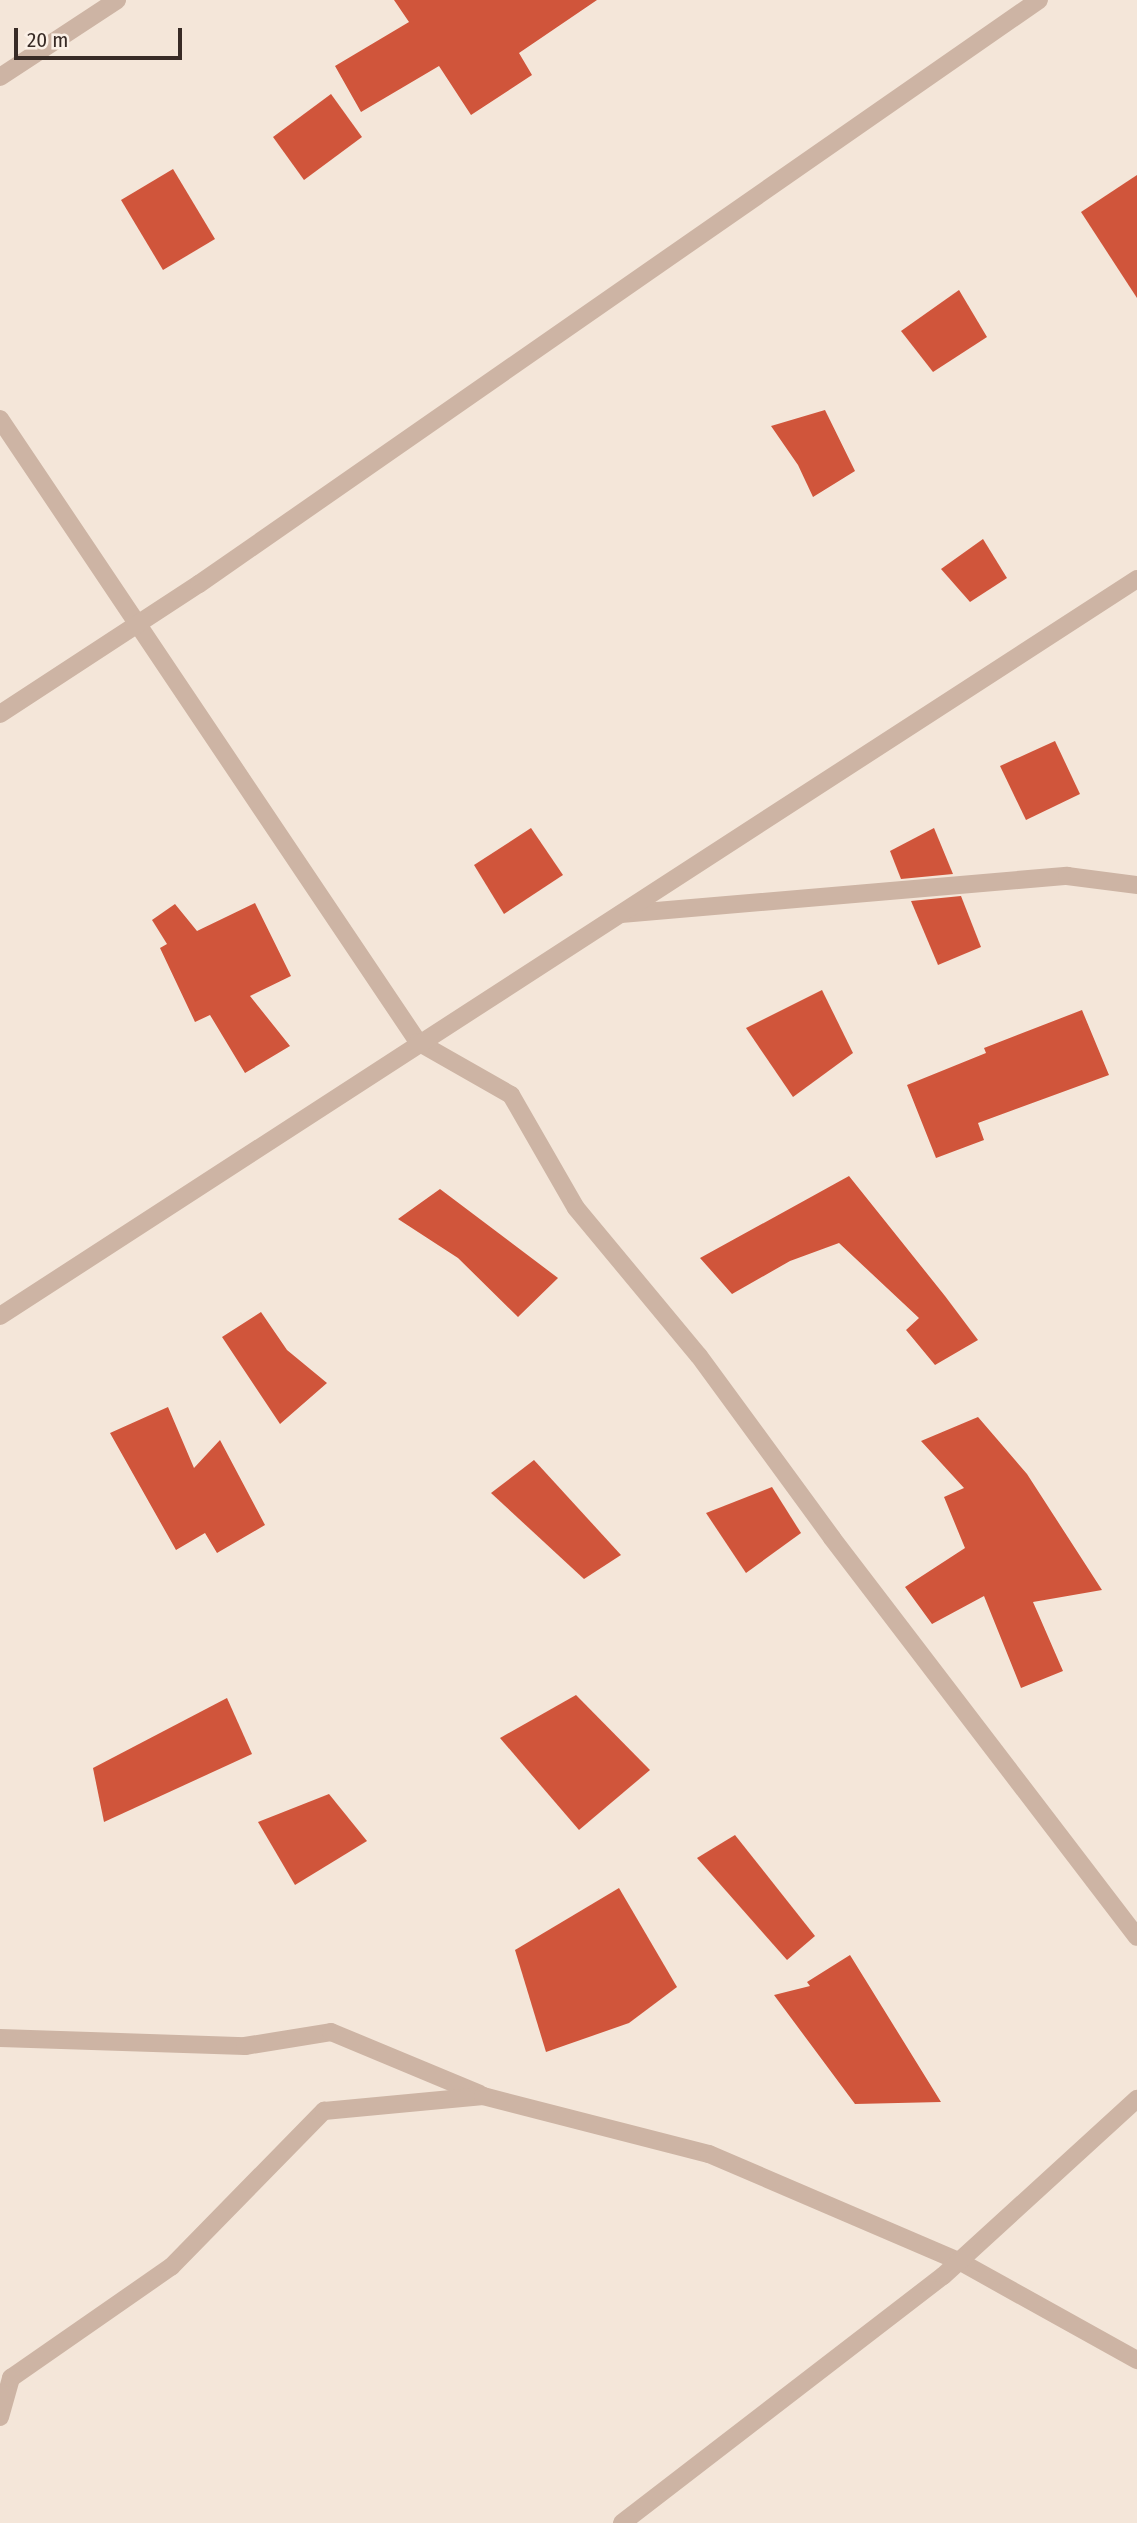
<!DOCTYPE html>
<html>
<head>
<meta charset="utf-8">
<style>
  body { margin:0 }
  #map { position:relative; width:1137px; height:2523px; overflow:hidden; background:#f4e6d9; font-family:"Fira Sans Condensed",sans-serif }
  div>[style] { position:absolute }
  .building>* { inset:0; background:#d0553b }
  .street>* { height:18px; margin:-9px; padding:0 9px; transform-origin:9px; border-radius:9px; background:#cdb4a4 }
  span { translate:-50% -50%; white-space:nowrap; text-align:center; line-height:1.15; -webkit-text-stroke:7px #fbf0e6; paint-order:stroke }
  .scale { position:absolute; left:14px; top:28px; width:168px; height:32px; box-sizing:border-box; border:4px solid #382b26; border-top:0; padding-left:9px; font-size:21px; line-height:24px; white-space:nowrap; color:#382b26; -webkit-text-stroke:5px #fbf0e6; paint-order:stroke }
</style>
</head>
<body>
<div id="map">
  <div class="building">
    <i style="clip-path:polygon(394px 0,597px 0,519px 53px,532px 75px,471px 115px,439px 66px,361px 112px,335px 66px,409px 22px)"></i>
    <i style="clip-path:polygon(331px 94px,362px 137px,304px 180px,273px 137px)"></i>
    <i style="clip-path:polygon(173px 169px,215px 239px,163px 270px,121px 200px)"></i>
    <i style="clip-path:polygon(1137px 175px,1137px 298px,1081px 212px)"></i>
    <i style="clip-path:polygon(959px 290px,987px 337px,933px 372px,901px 331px)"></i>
    <i style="clip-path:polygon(825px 410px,855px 471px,813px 497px,798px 465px,771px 426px)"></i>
    <i style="clip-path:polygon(983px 539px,1007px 578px,970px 602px,941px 569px)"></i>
    <i style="clip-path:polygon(1055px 741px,1080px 794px,1026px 820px,1000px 766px)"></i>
    <i style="clip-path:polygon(531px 828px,563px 875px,504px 914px,474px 865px)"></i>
    <i style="clip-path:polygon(934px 828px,953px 874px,901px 879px,890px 851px)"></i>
    <i style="clip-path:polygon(961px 896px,981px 947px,938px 965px,911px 901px)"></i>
    <i style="clip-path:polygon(255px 903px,291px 976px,250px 996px,290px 1046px,245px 1073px,210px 1015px,195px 1022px,160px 948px,167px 944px,152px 920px,175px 904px,197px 931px)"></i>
    <i style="clip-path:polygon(822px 990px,853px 1053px,793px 1097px,746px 1028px)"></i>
    <i style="clip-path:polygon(1082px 1010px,1109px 1075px,978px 1123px,984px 1140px,936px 1158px,907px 1085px,986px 1053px,984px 1048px)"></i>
    <i style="clip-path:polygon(849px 1176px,945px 1296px,978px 1340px,935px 1365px,906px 1330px,919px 1318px,839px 1243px,790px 1261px,732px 1294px,700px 1258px)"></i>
    <i style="clip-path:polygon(440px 1189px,558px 1278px,518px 1317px,458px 1258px,398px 1219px)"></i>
    <i style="clip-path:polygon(261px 1312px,287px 1350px,327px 1383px,280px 1424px,222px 1337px)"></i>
    <i style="clip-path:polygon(168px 1407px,194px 1468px,220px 1440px,265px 1525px,217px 1553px,205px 1533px,176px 1550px,110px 1433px)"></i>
    <i style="clip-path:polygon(978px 1417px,1027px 1474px,1102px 1590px,1033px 1602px,1063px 1671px,1021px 1688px,984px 1596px,932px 1624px,905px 1587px,965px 1548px,944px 1497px,964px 1488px,921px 1441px)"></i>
    <i style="clip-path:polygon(534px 1460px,621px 1555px,584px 1579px,491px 1493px)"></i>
    <i style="clip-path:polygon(772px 1487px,801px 1533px,746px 1573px,706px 1513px)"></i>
    <i style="clip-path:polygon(576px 1695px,650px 1770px,579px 1830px,500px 1738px)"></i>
    <i style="clip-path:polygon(227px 1698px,252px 1754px,104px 1822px,93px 1768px)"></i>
    <i style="clip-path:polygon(329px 1794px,367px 1841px,295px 1885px,258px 1822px)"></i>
    <i style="clip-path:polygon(735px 1835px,815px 1936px,787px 1960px,697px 1858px)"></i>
    <i style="clip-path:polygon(619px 1888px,677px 1987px,629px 2023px,546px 2052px,515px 1950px)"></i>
    <i style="clip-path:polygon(850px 1955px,941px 2102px,855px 2104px,774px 1995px,810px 1986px,807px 1982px)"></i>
  </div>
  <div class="street">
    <i style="left:0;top:77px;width:140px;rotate:-33.3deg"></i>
    <i style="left:0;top:419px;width:750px;rotate:56.14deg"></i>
    <i style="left:418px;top:1042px;width:107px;rotate:29.7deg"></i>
    <i style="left:511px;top:1095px;width:130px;rotate:60.1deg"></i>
    <i style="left:576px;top:1208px;width:192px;rotate:50.3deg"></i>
    <i style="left:699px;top:1356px;width:225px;rotate:53.8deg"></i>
    <i style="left:832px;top:1538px;width:502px;rotate:52.61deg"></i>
    <i style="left:0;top:714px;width:238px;rotate:-33.2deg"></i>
    <i style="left:199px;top:584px;width:1023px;rotate:-34.81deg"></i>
    <i style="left:621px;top:914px;width:448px;rotate:-4.9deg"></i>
    <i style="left:1067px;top:876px;width:71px;rotate:7.3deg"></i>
    <i style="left:0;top:1316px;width:1355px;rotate:-32.95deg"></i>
    <i style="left:0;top:2038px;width:245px;rotate:1.9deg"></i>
    <i style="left:245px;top:2046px;width:87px;rotate:-9.2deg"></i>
    <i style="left:331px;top:2032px;width:161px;rotate:22.6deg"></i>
    <i style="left:0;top:2417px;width:41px;rotate:-74.2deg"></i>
    <i style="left:11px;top:2378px;width:195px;rotate:-34.8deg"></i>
    <i style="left:171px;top:2267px;width:219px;rotate:-45.6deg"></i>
    <i style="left:324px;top:2111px;width:160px;rotate:-5.4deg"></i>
    <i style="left:483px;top:2096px;width:233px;rotate:14.4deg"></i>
    <i style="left:709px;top:2154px;width:272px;rotate:23.2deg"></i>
    <i style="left:959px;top:2261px;width:204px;rotate:29.1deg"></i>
    <i style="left:622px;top:2523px;width:405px;rotate:-37.6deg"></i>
    <i style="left:943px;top:2276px;width:263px;rotate:-42.4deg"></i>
  </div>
  <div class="scale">20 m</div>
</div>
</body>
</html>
